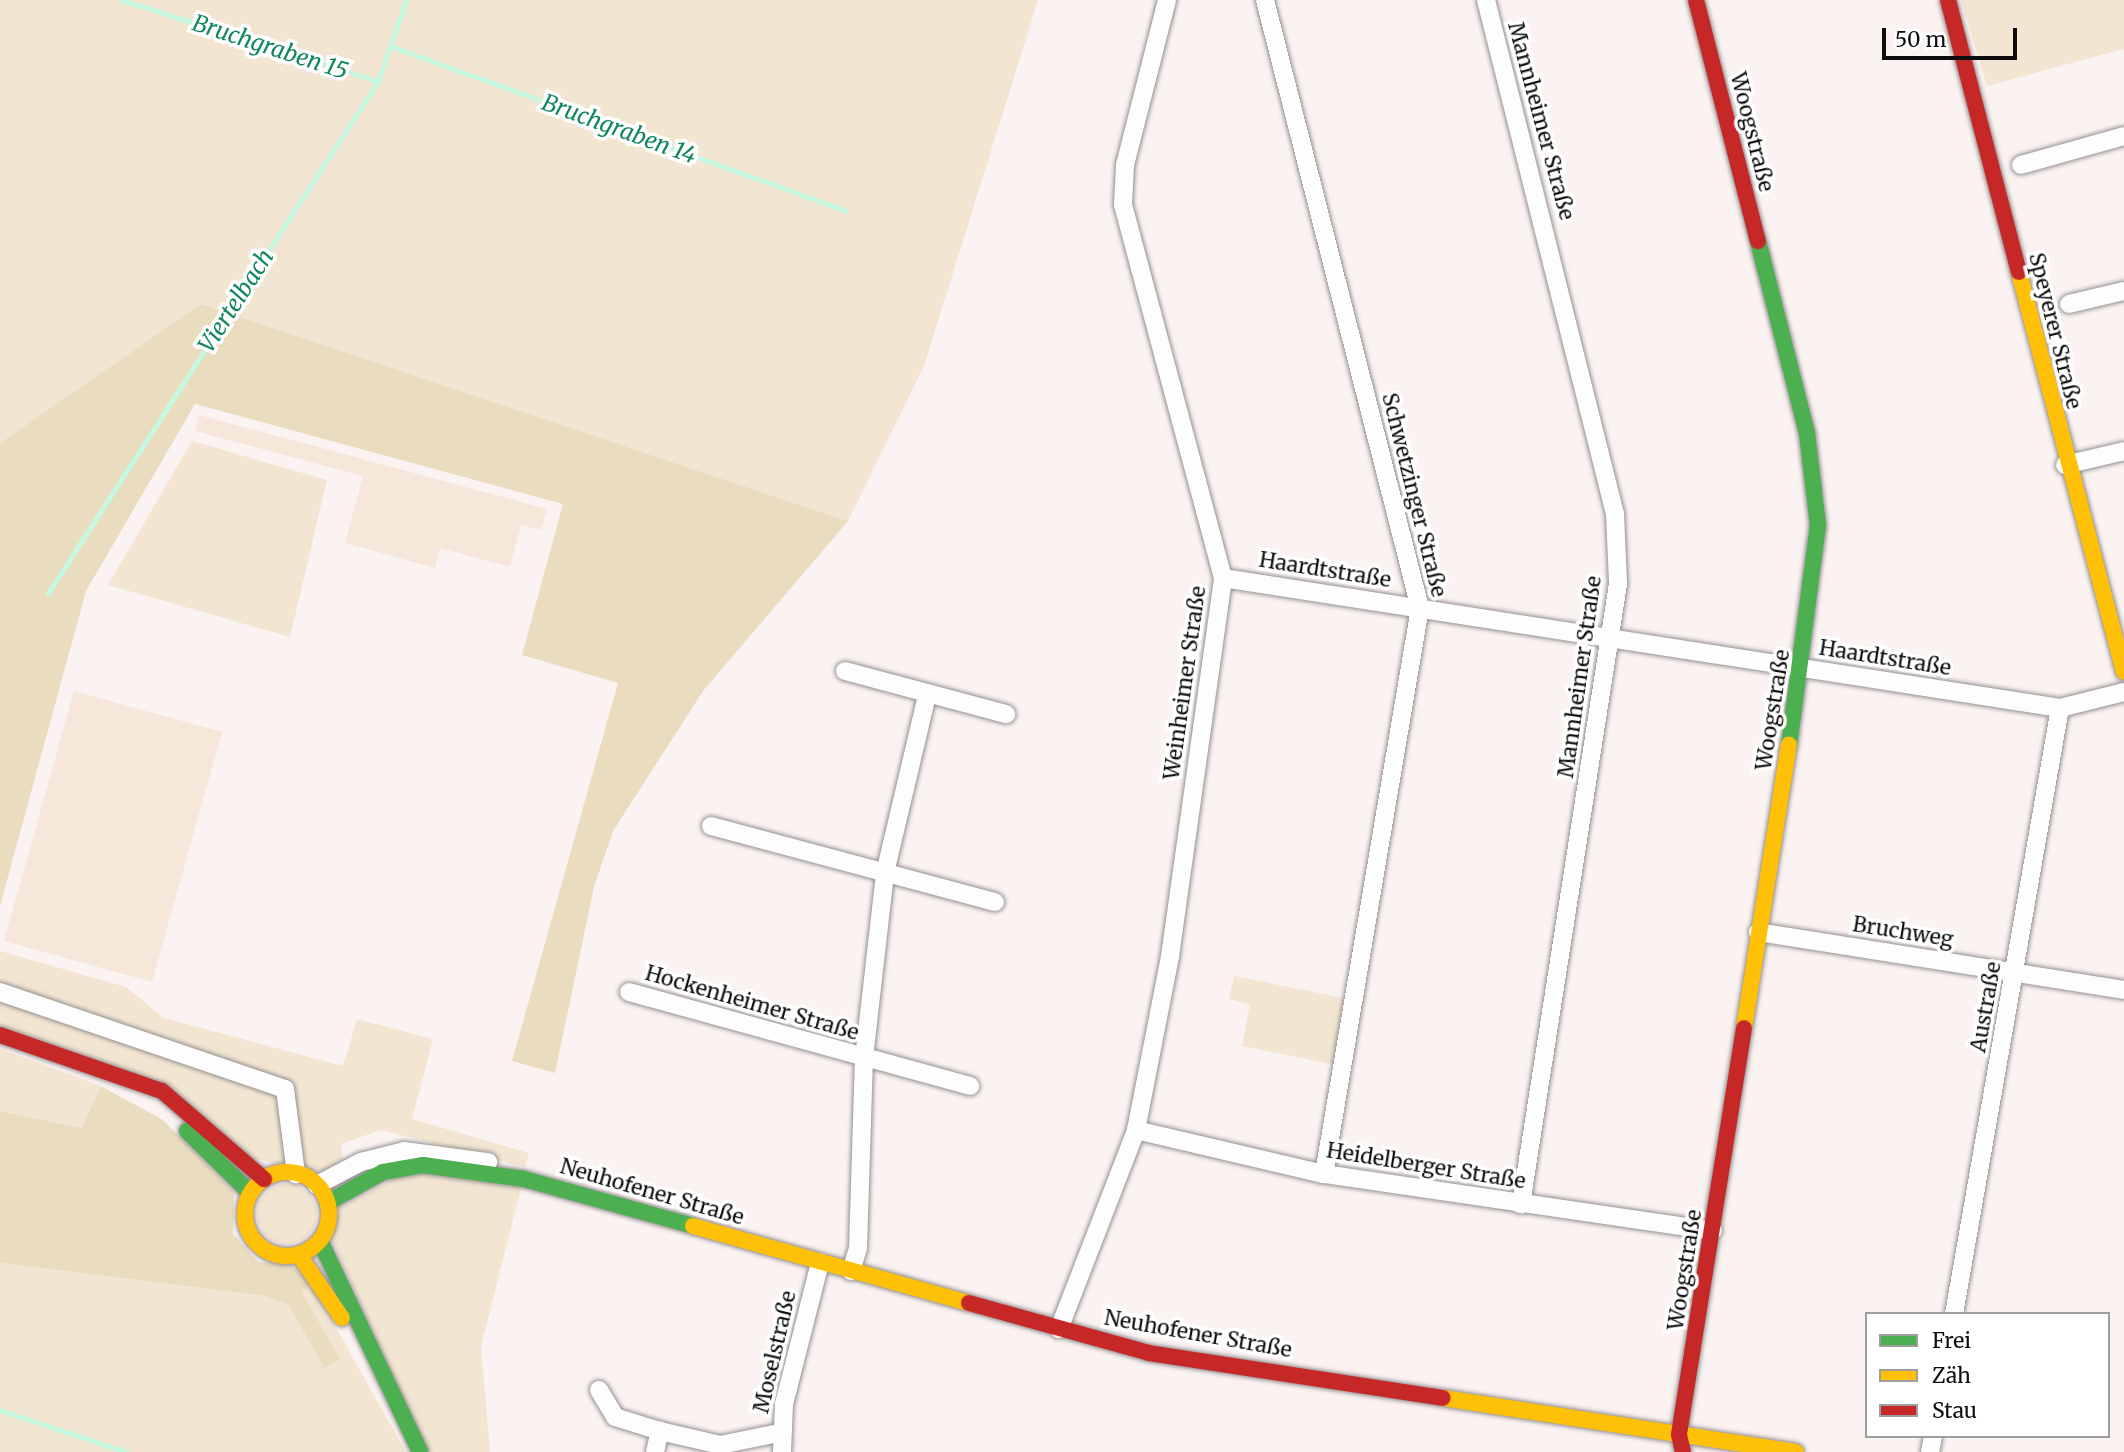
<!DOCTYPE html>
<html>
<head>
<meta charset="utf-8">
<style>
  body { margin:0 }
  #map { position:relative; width:2124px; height:1452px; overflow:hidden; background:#fbf2f2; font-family:Merriweather,serif }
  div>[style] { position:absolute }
  .green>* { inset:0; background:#f2e5d1 }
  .round { border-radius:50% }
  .forest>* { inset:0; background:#eadcbe }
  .pitch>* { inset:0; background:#f6e7db }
  .stream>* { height:5px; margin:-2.5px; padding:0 2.5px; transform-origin:2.5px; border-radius:2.5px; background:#c6f7e0 }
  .roads { filter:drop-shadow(0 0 2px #949090) drop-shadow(0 0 2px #949090) }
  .street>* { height:18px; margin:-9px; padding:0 9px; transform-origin:9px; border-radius:9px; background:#fefdfd }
  .fast>* { height:16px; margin:-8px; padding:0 8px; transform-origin:8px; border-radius:8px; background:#4caf50 }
  .slow>* { height:16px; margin:-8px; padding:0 8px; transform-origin:8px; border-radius:8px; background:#ffc107 }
  .slow>.ring { margin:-8px; padding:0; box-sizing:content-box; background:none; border:16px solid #ffc107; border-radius:50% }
  .jam>* { height:16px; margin:-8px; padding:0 8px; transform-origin:8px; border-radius:8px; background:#c62828 }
  span { translate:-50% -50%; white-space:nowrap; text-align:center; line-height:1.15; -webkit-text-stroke:7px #fff; paint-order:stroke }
  .street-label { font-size:21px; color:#0d0d0d }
  .water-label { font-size:23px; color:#11875b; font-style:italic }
  .legend { position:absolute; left:1865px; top:1312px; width:245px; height:126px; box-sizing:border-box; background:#fff; border:2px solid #9e9e9e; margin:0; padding:9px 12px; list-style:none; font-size:21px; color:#0d0d0d }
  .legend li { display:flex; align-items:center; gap:14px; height:35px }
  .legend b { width:35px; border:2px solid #9e9e9e }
  .scale { position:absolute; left:1882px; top:28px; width:135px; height:32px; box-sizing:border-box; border:4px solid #0d0d0d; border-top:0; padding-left:9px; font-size:21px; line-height:24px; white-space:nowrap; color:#0d0d0d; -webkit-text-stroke:5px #fff; paint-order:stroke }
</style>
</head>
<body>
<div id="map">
  <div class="green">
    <i style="clip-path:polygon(0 0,1038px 0,924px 366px,848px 521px,201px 304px,0 443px)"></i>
    <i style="clip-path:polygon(1961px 0,2124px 0,2124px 49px,1987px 86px)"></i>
    <i style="clip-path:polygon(192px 441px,327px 480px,290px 637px,108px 585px)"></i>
    <i style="clip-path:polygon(0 951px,126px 987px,164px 1018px,343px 1066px,357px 1019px,433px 1039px,412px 1119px,529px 1153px,525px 1167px,381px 1130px,341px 1144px,343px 1166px,328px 1173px,252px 1158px,195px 1110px,0 1026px)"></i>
    <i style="clip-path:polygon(1234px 976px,1349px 999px,1336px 1065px,1242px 1046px,1250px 1004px,1229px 999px)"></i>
    <i style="clip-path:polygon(0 1049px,101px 1086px,83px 1128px,0 1111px)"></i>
    <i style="clip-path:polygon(411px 1170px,521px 1188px,481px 1347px,490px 1452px,428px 1452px,330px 1236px,339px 1208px)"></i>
    <i class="round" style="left:257px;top:1184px;width:60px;height:60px"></i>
    <i style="clip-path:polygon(0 1263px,265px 1296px,289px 1305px,340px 1359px,301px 1291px,312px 1285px,406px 1452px,0 1452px)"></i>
  </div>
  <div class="forest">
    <i style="clip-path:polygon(201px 304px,848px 521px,703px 691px,613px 831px,594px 887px,555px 1073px,512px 1061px,618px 683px,522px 655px,563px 504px,195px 404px,86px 591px,0 906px,0 443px)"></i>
    <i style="clip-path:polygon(101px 1086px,163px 1120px,234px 1192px,233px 1234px,258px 1262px,290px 1264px,312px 1285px,302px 1292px,340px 1359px,324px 1368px,289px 1305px,265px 1296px,0 1263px,0 1111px,82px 1128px)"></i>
  </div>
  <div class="pitch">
    <i style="clip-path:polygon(199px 415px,547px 509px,541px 530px,521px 525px,510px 567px,440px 548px,435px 568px,345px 543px,363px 476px,195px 431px)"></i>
    <i style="clip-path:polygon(74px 691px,222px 732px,152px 982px,4px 941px)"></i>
  </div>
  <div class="stream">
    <i style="left:122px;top:0;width:269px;rotate:17.6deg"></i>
    <i style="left:393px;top:47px;width:481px;rotate:19.9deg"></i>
    <i style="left:48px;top:593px;width:609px;rotate:-57.2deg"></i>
    <i style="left:378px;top:81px;width:86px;rotate:-70.9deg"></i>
    <i style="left:0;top:1410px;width:133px;rotate:18.4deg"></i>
  </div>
  <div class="roads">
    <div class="street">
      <i style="left:1265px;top:0;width:627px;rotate:75.7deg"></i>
      <i style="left:1420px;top:608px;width:574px;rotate:99.63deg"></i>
      <i style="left:1486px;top:0;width:530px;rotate:75.91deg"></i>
      <i style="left:1615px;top:514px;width:70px;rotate:87.5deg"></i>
      <i style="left:1618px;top:584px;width:628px;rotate:98.89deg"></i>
      <i style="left:2021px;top:165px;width:107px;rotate:-15.7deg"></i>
      <i style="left:2069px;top:304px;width:57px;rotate:-13.3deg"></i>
      <i style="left:2065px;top:465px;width:61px;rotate:-13.3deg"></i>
      <i style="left:1223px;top:578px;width:847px;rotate:8.83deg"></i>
      <i style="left:2060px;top:708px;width:66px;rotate:-14deg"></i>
      <i style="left:845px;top:671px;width:167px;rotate:15deg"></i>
      <i style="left:711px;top:826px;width:294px;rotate:15deg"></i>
      <i style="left:1758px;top:932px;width:371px;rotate:9deg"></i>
      <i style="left:0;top:992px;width:301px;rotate:18.8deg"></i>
      <i style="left:285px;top:1089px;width:86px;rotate:82.6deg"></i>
      <i style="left:629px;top:992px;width:354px;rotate:15.4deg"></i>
      <i style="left:1136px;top:1130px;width:193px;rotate:13.2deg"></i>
      <i style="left:1324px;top:1174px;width:393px;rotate:8.3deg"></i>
      <i style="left:317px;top:1185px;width:50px;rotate:-27.6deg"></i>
      <i style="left:361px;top:1162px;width:44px;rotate:-14.3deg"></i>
      <i style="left:404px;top:1151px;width:85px;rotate:7.5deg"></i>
      <i style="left:851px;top:1271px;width:24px;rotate:-73deg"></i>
      <i style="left:858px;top:1248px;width:190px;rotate:-88.2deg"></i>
      <i style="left:864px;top:1058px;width:186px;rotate:-83.5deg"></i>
      <i style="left:885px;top:873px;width:183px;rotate:-76.7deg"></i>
      <i style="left:1954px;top:1314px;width:615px;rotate:-80.08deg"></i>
      <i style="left:1059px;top:1329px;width:213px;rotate:-68.8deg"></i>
      <i style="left:1136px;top:1130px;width:177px;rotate:-78.9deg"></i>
      <i style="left:1170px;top:956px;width:382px;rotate:-82deg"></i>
      <i style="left:1223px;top:578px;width:387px;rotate:-105deg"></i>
      <i style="left:1123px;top:204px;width:39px;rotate:-87deg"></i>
      <i style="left:1125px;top:165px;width:170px;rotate:-75.7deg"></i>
      <i style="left:599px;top:1390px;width:31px;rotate:59deg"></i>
      <i style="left:615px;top:1417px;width:47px;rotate:17.3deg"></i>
      <i style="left:660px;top:1431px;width:62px;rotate:13.1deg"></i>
      <i style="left:720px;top:1445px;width:60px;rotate:-11.5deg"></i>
      <i style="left:655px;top:1452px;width:22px;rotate:-77deg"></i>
      <i style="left:782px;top:1452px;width:48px;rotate:-87.6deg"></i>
      <i style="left:784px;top:1404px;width:146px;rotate:-75.7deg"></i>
      <i style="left:1930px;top:1452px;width:16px;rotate:-79deg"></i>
    </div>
    <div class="fast">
      <i style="left:1758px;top:241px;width:198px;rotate:75.7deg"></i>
      <i style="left:1807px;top:433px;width:93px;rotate:83.2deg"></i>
      <i style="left:1818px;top:525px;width:222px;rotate:97.5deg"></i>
      <i style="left:187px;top:1131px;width:88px;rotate:44.5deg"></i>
      <i style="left:327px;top:1203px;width:64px;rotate:-29deg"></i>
      <i style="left:383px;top:1172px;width:41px;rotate:-9.9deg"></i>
      <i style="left:423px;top:1165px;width:102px;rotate:7.9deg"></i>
      <i style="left:524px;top:1179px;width:175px;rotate:15.5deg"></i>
      <i style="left:320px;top:1241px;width:233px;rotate:64.6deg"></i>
    </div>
    <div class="slow">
      <i style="left:2019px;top:272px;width:413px;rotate:75.3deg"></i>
      <i style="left:1744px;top:1028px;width:287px;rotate:-81deg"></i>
      <i class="ring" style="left:245px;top:1172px;width:68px;height:68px"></i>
      <i style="left:693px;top:1226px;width:287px;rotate:15.6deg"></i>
      <i style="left:299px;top:1255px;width:76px;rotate:55.7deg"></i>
      <i style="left:1443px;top:1398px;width:357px;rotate:8.7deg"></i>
    </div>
    <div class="jam">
      <i style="left:1696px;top:0;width:249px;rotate:75.6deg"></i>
      <i style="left:1948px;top:0;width:281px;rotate:75.4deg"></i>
      <i style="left:0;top:1035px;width:171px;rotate:19.1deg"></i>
      <i style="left:162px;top:1091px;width:135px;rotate:40.8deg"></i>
      <i style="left:969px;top:1303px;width:187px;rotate:15.5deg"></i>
      <i style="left:1149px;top:1353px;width:297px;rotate:8.7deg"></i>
      <i style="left:1683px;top:1452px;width:18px;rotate:-103deg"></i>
      <i style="left:1679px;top:1434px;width:411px;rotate:-80.9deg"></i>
    </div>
  </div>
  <div class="street-label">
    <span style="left:1541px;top:121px;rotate:75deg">Mannheimer Straße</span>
    <span style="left:1752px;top:132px;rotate:76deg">Woogstraße</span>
    <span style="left:2055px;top:331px;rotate:76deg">Speyerer Straße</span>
    <span style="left:1414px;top:495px;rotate:76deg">Schwetzinger Straße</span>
    <span style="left:1325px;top:570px;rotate:9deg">Haardtstraße</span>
    <span style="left:1885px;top:658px;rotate:9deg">Haardtstraße</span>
    <span style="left:1580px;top:677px;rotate:-82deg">Mannheimer Straße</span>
    <span style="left:1185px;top:683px;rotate:-82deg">Weinheimer Straße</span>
    <span style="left:1773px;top:710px;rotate:-81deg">Woogstraße</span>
    <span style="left:1903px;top:932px;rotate:9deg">Bruchweg</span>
    <span style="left:752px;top:1003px;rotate:16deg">Hockenheimer Straße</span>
    <span style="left:1986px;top:1007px;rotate:-80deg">Austraße</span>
    <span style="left:1426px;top:1166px;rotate:9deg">Heidelberger Straße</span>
    <span style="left:652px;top:1192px;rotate:16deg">Neuhofener Straße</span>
    <span style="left:1685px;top:1270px;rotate:-81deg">Woogstraße</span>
    <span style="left:1198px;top:1334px;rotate:10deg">Neuhofener Straße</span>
    <span style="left:775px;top:1352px;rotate:-77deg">Moselstraße</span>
  </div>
  <div class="water-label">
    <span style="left:270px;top:47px;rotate:18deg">Bruchgraben 15</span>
    <span style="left:619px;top:129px;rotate:20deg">Bruchgraben 14</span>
    <span style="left:236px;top:301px;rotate:-57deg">Viertelbach</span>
  </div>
  <ul class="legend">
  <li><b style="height:9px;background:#4caf50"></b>Frei</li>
  <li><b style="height:9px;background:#ffc107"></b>Zäh</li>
  <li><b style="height:9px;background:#c62828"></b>Stau</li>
  </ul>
  <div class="scale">50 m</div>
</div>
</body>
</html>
